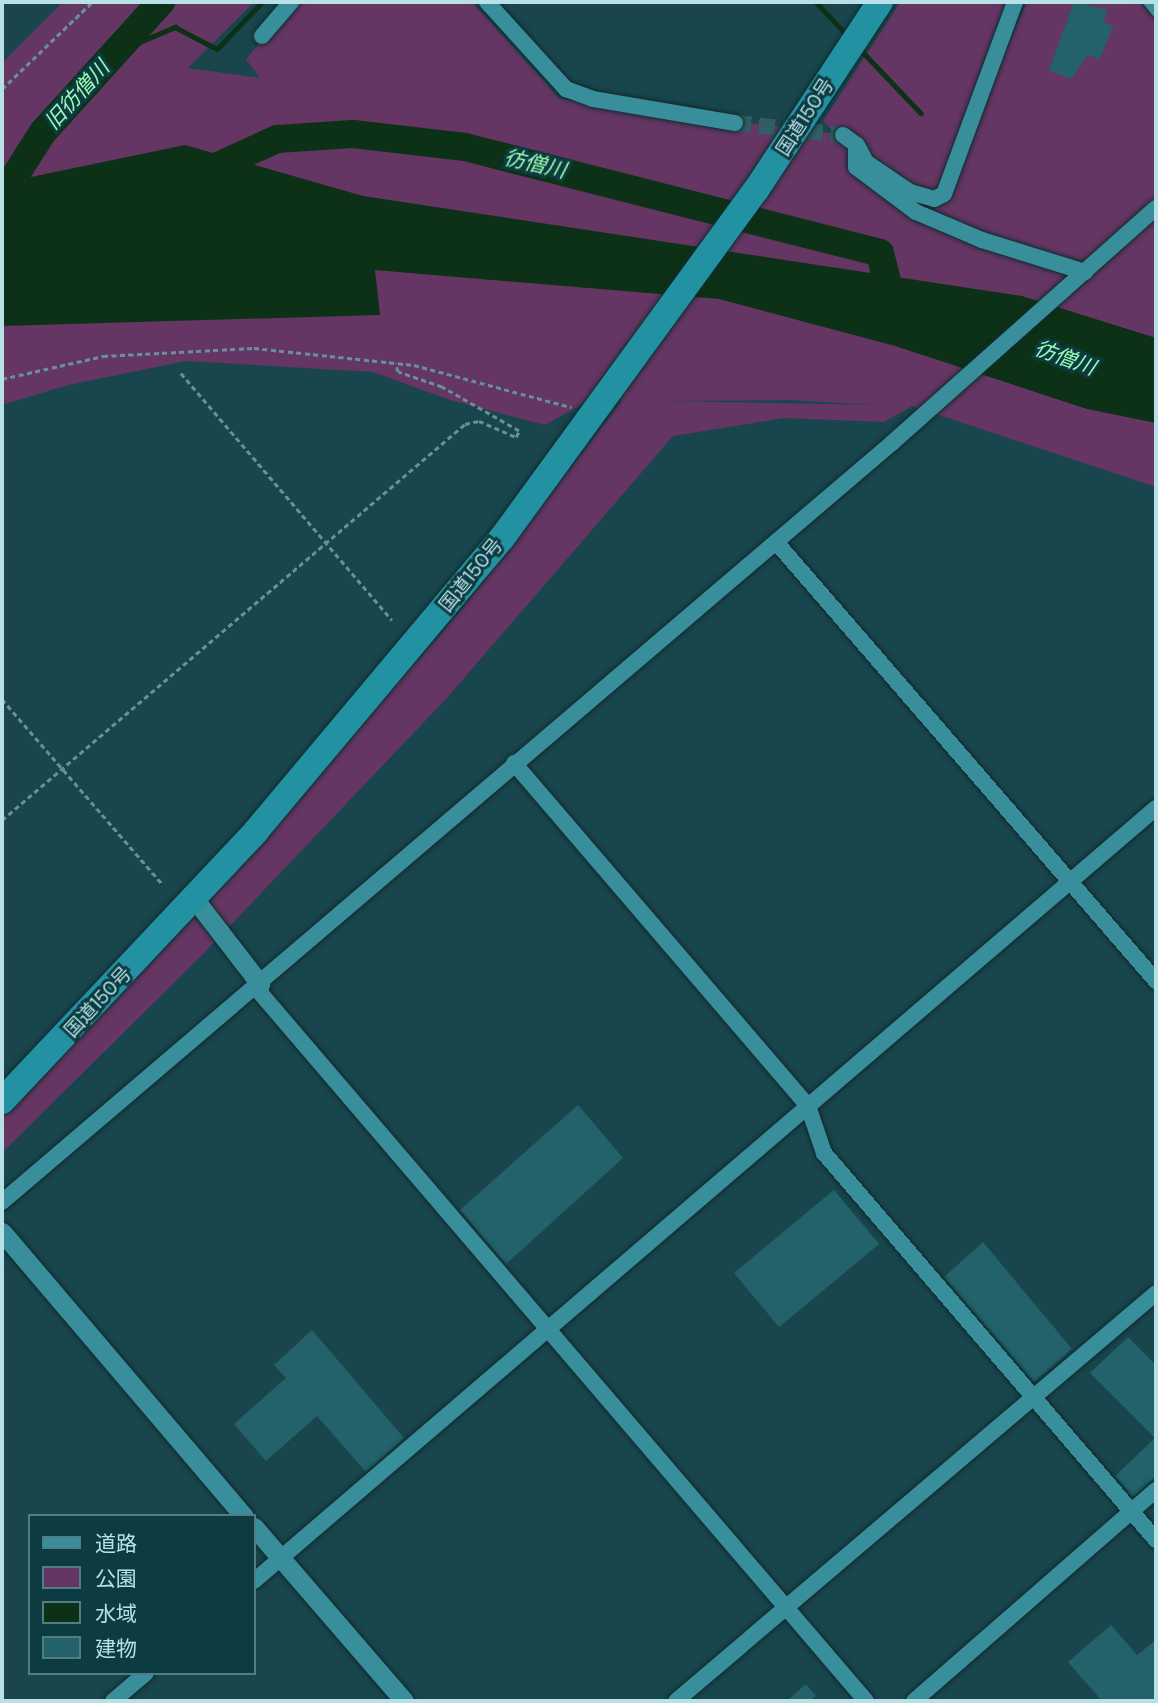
<!DOCTYPE html>
<html>
<head>
<meta charset="utf-8">
<style>
  body { margin:0 }
  #map { position:relative; width:1158px; height:1703px; overflow:hidden; background:#19464d; font-family:"DM Sans","Noto Sans JP",sans-serif }
  div>[style] { position:absolute }
  .green>* { inset:0; background:#653663 }
  .water>* { inset:0; background:#0c3116 }
  .stream>* { height:4.5px; margin:-2.25px; padding:0 2.25px; transform-origin:2.25px; border-radius:2.25px; background:#0c3116 }
  .river>* { height:28px; margin:-14px; padding:0 14px; transform-origin:14px; border-radius:14px; background:#0c3116 }
  .building>* { inset:0; background:#23626b }
  .minor-tunnel>* { height:16px; margin-top:-8px; transform-origin:0; background:repeating-linear-gradient(90deg,#315d64 0 16px,transparent 0 24px) }
  .path>* { height:2.5px; margin-top:-1.25px; transform-origin:0; background:repeating-linear-gradient(90deg,#669197 0 5px,transparent 0 8.5px) }
  .roads { filter:drop-shadow(0 0 2px #102a2e) drop-shadow(0 0 2px #102a2e) }
  .service>* { height:8px; margin:-4px; padding:0 4px; transform-origin:4px; border-radius:4px; background:#398e9b }
  .minor>* { height:16px; margin:-8px; padding:0 8px; transform-origin:8px; border-radius:8px; background:#398e9b }
  .tertiary>* { height:19px; margin:-9.5px; padding:0 9.5px; transform-origin:9.5px; border-radius:9.5px; background:#398e9b }
  .trunk>* { height:26px; margin:-13px; padding:0 13px; transform-origin:13px; border-radius:13px; background:#2292a2 }
  span { translate:-50% -50%; white-space:nowrap; text-align:center; line-height:1.15; -webkit-text-stroke:6px #0c3c42; paint-order:stroke }
  .street-label { font-size:19px; color:#b9e0e6 }
  .water-label { font-size:21px; color:#9dfbae; font-style:italic }
  .frame { position:absolute; inset:0; border:4px solid #b9e0e6; pointer-events:none }
  .legend { position:absolute; left:28px; top:1514px; width:228px; height:161px; box-sizing:border-box; background:#0c3c42; border:2px solid #517e84; margin:0; padding:9px 12px; list-style:none; font-size:21px; color:#b9e0e6 }
  .legend li { display:flex; align-items:center; gap:14px; height:35px }
  .legend b { width:35px; border:2px solid #517e84 }
</style>
</head>
<body>
<div id="map">
  <div class="green">
    <i style="clip-path:polygon(evenodd,63px 2px,254px 2px,188px 68px,260px 78px,246px 59px,295px 2px,472px 2px,560px 99px,836px 134px,823px 121px,900px 2px,1013px 2px,939px 198px,1027px 2px,1148px 2px,1156px 12px,1156px 487px,912px 406px,884px 422px,784px 418px,673px 436px,446px 699px,204px 953px,2px 1153px,2px 1115px,259px 841px,457px 615px,622px 401px,586px 402px,545px 425px,450px 400px,373px 372px,186px 361px,68px 385px,2px 405px,2px 63px,63px 2px,788px 400px,878px 405px,667px 401px,668px 401px,788px 400px)"></i>
  </div>
  <div class="water">
    <i style="clip-path:polygon(185px 145px,363px 196px,1022px 296px,1156px 338px,1156px 423px,1087px 409px,895px 346px,719px 299px,375px 270px,380px 315px,2px 326px,2px 183px)"></i>
  </div>
  <div class="stream">
    <i style="left:816px;top:2px;width:47px;rotate:46.7deg"></i>
    <i style="left:859px;top:48px;width:90px;rotate:46.4deg"></i>
    <i style="left:109px;top:55px;width:72px;rotate:-23deg"></i>
    <i style="left:175px;top:27px;width:47px;rotate:27.6deg"></i>
    <i style="left:217px;top:49px;width:65px;rotate:-46.2deg"></i>
  </div>
  <div class="river">
    <i style="left:198px;top:175px;width:87px;rotate:-24.5deg"></i>
    <i style="left:277px;top:139px;width:76px;rotate:-3.8deg"></i>
    <i style="left:353px;top:134px;width:113px;rotate:6.6deg"></i>
    <i style="left:465px;top:147px;width:428px;rotate:14.3deg"></i>
    <i style="left:880px;top:253px;width:55px;rotate:76.2deg"></i>
    <i style="left:2px;top:196px;width:76px;rotate:-57.4deg"></i>
    <i style="left:43px;top:132px;width:176px;rotate:-47.8deg"></i>
  </div>
  <div class="building">
    <i style="clip-path:polygon(1074px 2px,1108px 10px,1103px 22px,1113px 26px,1100px 59px,1088px 55px,1071px 79px,1049px 70px)"></i>
    <i style="clip-path:polygon(578px 1105px,623px 1158px,506px 1264px,460px 1210px)"></i>
    <i style="clip-path:polygon(834px 1190px,879px 1244px,779px 1327px,734px 1273px)"></i>
    <i style="clip-path:polygon(983px 1242px,1072px 1349px,1034px 1382px,944px 1277px)"></i>
    <i style="clip-path:polygon(312px 1330px,404px 1438px,366px 1472px,317px 1416px,266px 1461px,234px 1424px,286px 1378px,274px 1365px)"></i>
    <i style="clip-path:polygon(1128px 1337px,1156px 1365px,1156px 1476px,1133px 1497px,1115px 1476px,1155px 1438px,1090px 1373px)"></i>
    <i style="clip-path:polygon(1111px 1625px,1137px 1655px,1156px 1640px,1156px 1701px,1102px 1701px,1068px 1662px)"></i>
    <i style="clip-path:polygon(806px 1684px,816px 1696px,810px 1701px,787px 1701px)"></i>
  </div>
  <div class="minor-tunnel">
    <i style="left:735px;top:123px;width:109px;rotate:6.3deg"></i>
  </div>
  <div class="path">
    <i style="left:2px;top:89px;width:125px;rotate:-44deg"></i>
    <i style="left:181px;top:373px;width:325px;rotate:49.5deg"></i>
    <i style="left:2px;top:379px;width:104px;rotate:-12.8deg"></i>
    <i style="left:103px;top:356px;width:151px;rotate:-3deg"></i>
    <i style="left:254px;top:348px;width:161px;rotate:6.1deg"></i>
    <i style="left:414px;top:365px;width:163px;rotate:15deg"></i>
    <i style="left:2px;top:699px;width:246px;rotate:49.1deg"></i>
    <i style="left:2px;top:820px;width:609px;rotate:-40.54deg"></i>
    <i style="left:465px;top:424px;width:14px;rotate:-12deg"></i>
    <i style="left:479px;top:421px;width:40px;rotate:23.4deg"></i>
    <i style="left:516px;top:437px;width:7px;rotate:-63deg"></i>
    <i style="left:519px;top:431px;width:89px;rotate:-150.3deg"></i>
    <i style="left:442px;top:387px;width:46px;rotate:-161.2deg"></i>
    <i style="left:398px;top:372px;width:9px;rotate:-108deg"></i>
  </div>
  <div class="roads">
    <div class="service">
      <i style="left:1147px;top:2px;width:14px;rotate:51deg"></i>
    </div>
    <div class="minor">
      <i style="left:487px;top:2px;width:118px;rotate:47.8deg"></i>
      <i style="left:566px;top:89px;width:29px;rotate:20deg"></i>
      <i style="left:593px;top:99px;width:144px;rotate:9.6deg"></i>
      <i style="left:262px;top:36px;width:45px;rotate:-49.5deg"></i>
      <i style="left:843px;top:135px;width:17px;rotate:36deg"></i>
      <i style="left:857px;top:145px;width:19px;rotate:62deg"></i>
      <i style="left:866px;top:162px;width:53px;rotate:34.3deg"></i>
      <i style="left:910px;top:192px;width:25px;rotate:16deg"></i>
      <i style="left:934px;top:199px;width:11px;rotate:-27deg"></i>
      <i style="left:944px;top:194px;width:205px;rotate:-69.7deg"></i>
      <i style="left:856px;top:145px;width:22px;rotate:90deg"></i>
      <i style="left:856px;top:167px;width:75px;rotate:36.9deg"></i>
      <i style="left:916px;top:212px;width:72px;rotate:23deg"></i>
      <i style="left:982px;top:240px;width:108px;rotate:17.3deg"></i>
      <i style="left:776px;top:542px;width:581px;rotate:49.12deg"></i>
      <i style="left:514px;top:763px;width:452px;rotate:49.4deg"></i>
      <i style="left:808px;top:1106px;width:50px;rotate:71.2deg"></i>
      <i style="left:824px;top:1153px;width:510px;rotate:49.37deg"></i>
      <i style="left:256px;top:988px;width:938px;rotate:49.45deg"></i>
      <i style="left:2px;top:1202px;width:1170px;rotate:-40.46deg"></i>
      <i style="left:892px;top:443px;width:353px;rotate:-41.7deg"></i>
      <i style="left:254px;top:1581px;width:1188px;rotate:-40.6deg"></i>
      <i style="left:113px;top:1701px;width:43px;rotate:-40.3deg"></i>
      <i style="left:676px;top:1701px;width:630px;rotate:-40.36deg"></i>
      <i style="left:914px;top:1701px;width:321px;rotate:-41.1deg"></i>
    </div>
    <div class="tertiary">
      <i style="left:193px;top:897px;width:110px;rotate:52.4deg"></i>
      <i style="left:2px;top:1232px;width:373px;rotate:49.6deg"></i>
      <i style="left:254px;top:1527px;width:230px;rotate:49.2deg"></i>
    </div>
    <div class="trunk">
      <i style="left:2px;top:1101px;width:371px;rotate:-46.7deg"></i>
      <i style="left:256px;top:831px;width:383px;rotate:-50deg"></i>
      <i style="left:502px;top:538px;width:431px;rotate:-53.9deg"></i>
      <i style="left:756px;top:190px;width:225px;rotate:-56.6deg"></i>
    </div>
  </div>
  <div class="street-label">
    <span style="left:805px;top:117px;rotate:-57deg">国道150号</span>
    <span style="left:471px;top:575px;rotate:-51deg">国道150号</span>
    <span style="left:98px;top:1002px;rotate:-47deg">国道150号</span>
  </div>
  <div class="water-label">
    <span style="left:77px;top:95px;rotate:-48deg">旧彷僧川</span>
    <span style="left:535px;top:164px;rotate:13deg">彷僧川</span>
    <span style="left:1065px;top:358px;rotate:20deg">彷僧川</span>
  </div>
  <div class="frame"></div>
  <ul class="legend">
  <li><b style="height:9px;background:#398e9b"></b>道路</li>
  <li><b style="height:19px;background:#653663"></b>公園</li>
  <li><b style="height:19px;background:#0c3116"></b>水域</li>
  <li><b style="height:19px;background:#23626b"></b>建物</li>
  </ul>
</div>
</body>
</html>
